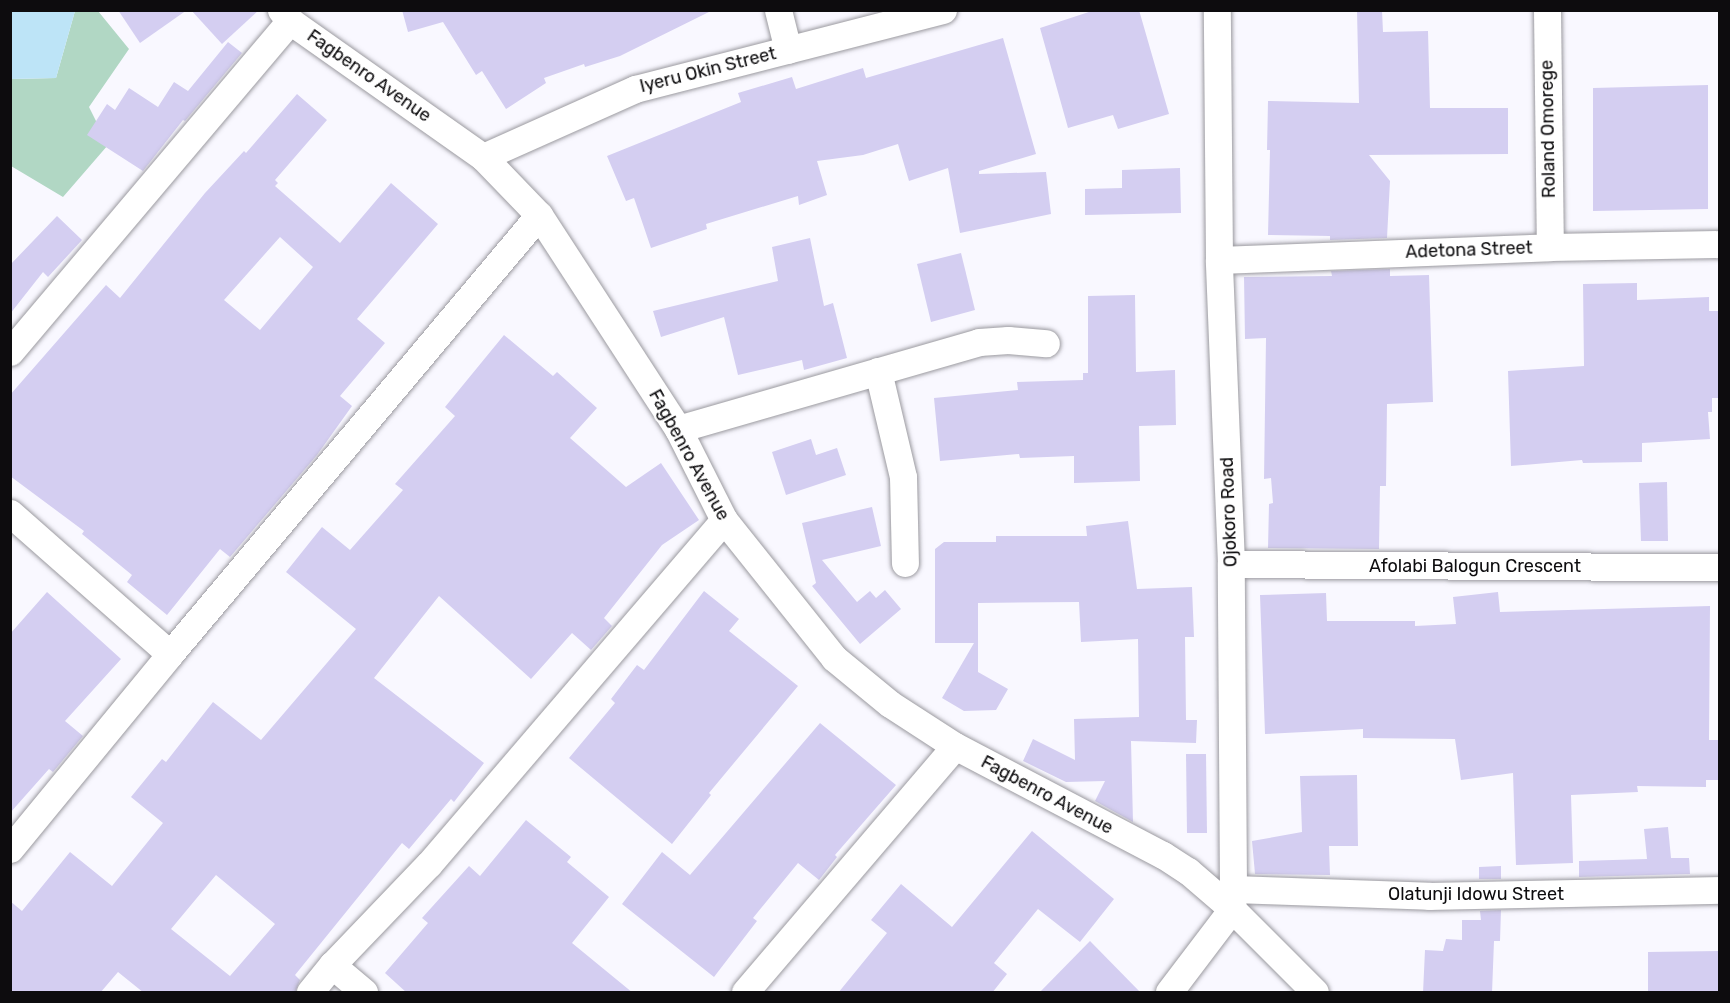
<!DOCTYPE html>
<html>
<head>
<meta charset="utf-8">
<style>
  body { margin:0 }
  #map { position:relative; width:1730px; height:1003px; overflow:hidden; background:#f9f8ff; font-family:Rubik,sans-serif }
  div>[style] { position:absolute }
  .green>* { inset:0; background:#b1d7c4 }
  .water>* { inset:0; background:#bde4f7 }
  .building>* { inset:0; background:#d4cef1 }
  .roads { filter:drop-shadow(0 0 2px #9b9aa0) drop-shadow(0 0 2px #9b9aa0) }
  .street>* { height:27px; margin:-13.5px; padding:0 13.5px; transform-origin:13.5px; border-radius:13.5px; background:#fff }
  span { translate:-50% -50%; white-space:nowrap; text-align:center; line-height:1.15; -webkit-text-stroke:4.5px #fff; paint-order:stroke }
  .street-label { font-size:18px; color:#0d0c0e }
  .frame { position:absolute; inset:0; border:12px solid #0d0c0e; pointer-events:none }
</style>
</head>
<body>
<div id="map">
  <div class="green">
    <i style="clip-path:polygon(75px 11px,98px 11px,129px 49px,89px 107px,108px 145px,63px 197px,11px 166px,11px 79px,56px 78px)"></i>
  </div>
  <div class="water">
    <i style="clip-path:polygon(10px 11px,75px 11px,56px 78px,11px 79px)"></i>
  </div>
  <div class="building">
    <i style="clip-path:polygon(118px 10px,187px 10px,140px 43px)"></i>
    <i style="clip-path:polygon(191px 10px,259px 10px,222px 44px)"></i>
    <i style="clip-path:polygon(402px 10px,713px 10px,620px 56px,585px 67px,584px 64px,544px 78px,546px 83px,506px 109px,482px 71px,476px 75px,443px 22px,408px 32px)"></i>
    <i style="clip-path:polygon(1095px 10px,1139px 10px,1169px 114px,1118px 129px,1113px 115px,1068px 128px,1040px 28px)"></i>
    <i style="clip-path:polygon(1357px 10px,1382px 10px,1383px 32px,1428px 31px,1430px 108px,1508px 108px,1508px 154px,1369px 155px,1390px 181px,1387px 238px,1330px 240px,1330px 236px,1268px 235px,1270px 150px,1267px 150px,1268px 101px,1359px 103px)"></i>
    <i style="clip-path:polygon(1003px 38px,1036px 154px,979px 171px,979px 174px,1046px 172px,1051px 214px,960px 233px,948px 168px,909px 181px,898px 144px,863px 155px,817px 161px,827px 195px,799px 205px,798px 196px,706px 224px,707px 229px,651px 248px,634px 198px,626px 201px,607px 156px,741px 102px,738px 93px,792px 77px,796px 89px,863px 68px,866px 78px)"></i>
    <i style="clip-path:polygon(228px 42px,242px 53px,185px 121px,183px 120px,143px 171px,87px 135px,107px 104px,115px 110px,129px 88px,158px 107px,174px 82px,188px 91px)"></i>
    <i style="clip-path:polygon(1708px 85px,1708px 209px,1593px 211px,1593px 88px)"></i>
    <i style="clip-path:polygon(evenodd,297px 94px,327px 120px,275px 180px,278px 183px,275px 186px,340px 243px,391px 183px,438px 224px,357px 319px,385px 343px,340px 396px,352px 406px,317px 455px,230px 557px,220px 549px,167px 615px,127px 582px,132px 575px,82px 534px,84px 531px,10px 476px,10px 395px,106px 285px,120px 298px,205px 193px,244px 151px,246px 153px,297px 94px,280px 237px,313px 267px,260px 330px,224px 300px,280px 237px)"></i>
    <i style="clip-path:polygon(1180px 168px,1181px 213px,1085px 215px,1085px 189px,1122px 188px,1122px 170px)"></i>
    <i style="clip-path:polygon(57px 216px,82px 240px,48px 277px,43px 272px,10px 314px,10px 265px)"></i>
    <i style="clip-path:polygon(810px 238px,824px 306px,833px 303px,847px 358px,804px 370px,802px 360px,738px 375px,724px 317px,661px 337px,653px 311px,778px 281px,772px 247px)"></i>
    <i style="clip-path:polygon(961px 253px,975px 310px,931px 322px,917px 264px)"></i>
    <i style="clip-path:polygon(1390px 269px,1390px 276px,1429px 275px,1433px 402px,1387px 404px,1386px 486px,1380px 486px,1379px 549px,1268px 548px,1269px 504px,1273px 503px,1271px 478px,1264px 479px,1266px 338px,1245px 339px,1244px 277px,1332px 276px,1331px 271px)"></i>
    <i style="clip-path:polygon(1637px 283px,1637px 300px,1709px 297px,1709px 311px,1719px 311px,1719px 398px,1712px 398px,1712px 412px,1708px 412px,1710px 439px,1642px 443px,1642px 462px,1583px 463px,1582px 460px,1511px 466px,1508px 371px,1584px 366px,1583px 284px)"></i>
    <i style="clip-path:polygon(1135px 295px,1136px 372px,1175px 370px,1176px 425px,1139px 426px,1140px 481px,1074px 483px,1074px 456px,1020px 458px,1019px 454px,940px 461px,934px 398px,1018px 390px,1017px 382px,1083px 380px,1083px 373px,1088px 373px,1088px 296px)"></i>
    <i style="clip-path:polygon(evenodd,504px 335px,553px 376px,557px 372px,597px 408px,570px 438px,626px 487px,661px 463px,699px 520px,662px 545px,604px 618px,612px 626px,591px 650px,572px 633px,531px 679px,439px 596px,374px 678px,484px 763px,454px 802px,451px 799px,409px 849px,402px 843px,295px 975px,300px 980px,295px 993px,144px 993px,118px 972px,100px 993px,10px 993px,10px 901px,22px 911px,70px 852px,112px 886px,163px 823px,131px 797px,162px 759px,166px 762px,213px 702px,261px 740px,356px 629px,286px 572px,322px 527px,350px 550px,403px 490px,395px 484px,455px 416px,445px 407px,504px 335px,216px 875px,275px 924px,230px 976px,171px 929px,216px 875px)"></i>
    <i style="clip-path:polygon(811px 439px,816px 455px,837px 448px,846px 475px,786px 495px,772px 452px)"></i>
    <i style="clip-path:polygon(1667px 482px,1668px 541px,1641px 541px,1639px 483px)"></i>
    <i style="clip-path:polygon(872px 507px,881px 546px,822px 560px,857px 602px,870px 591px,876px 598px,885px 590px,901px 609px,860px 644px,812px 586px,816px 583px,802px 523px)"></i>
    <i style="clip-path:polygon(1128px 521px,1137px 589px,1192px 587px,1194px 637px,1185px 637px,1186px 720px,1197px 720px,1196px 743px,1131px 741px,1133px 822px,1095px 801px,1105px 781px,1066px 782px,1023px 761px,1033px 739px,1075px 760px,1074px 719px,1139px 717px,1138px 639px,1081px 642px,1079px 602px,978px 603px,978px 672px,1008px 689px,996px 710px,964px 711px,942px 698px,974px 643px,935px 643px,935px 549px,944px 542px,996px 542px,996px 536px,1087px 536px,1086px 526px)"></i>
    <i style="clip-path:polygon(704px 591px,739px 619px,729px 631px,798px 686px,709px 793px,711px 795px,672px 844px,569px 758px,615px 703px,611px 699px,637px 665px,644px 670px)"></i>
    <i style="clip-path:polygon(47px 592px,121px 659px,65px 721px,83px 736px,53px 772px,49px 769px,10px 813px,10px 634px)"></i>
    <i style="clip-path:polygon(1498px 592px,1500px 612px,1710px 606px,1709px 740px,1719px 740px,1719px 780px,1706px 780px,1706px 787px,1637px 786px,1638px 792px,1571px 795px,1573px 863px,1516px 865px,1513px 773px,1461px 780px,1455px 739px,1363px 738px,1363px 729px,1265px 734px,1260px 595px,1326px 593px,1327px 621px,1415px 621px,1415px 626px,1456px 624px,1453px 597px)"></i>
    <i style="clip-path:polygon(820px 723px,896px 785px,835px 855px,837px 857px,819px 880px,798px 863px,753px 918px,757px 921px,714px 977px,622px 904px,662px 852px,690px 875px)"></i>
    <i style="clip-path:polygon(1186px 754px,1206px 754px,1207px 833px,1187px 833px)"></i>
    <i style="clip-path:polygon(1357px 775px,1358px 846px,1329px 846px,1330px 875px,1255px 874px,1252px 841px,1302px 832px,1300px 776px)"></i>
    <i style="clip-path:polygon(526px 820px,571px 857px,567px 862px,609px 897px,572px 943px,633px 993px,407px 993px,385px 973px,428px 923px,422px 918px,469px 866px,480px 876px)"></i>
    <i style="clip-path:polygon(1668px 827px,1671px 858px,1689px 858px,1690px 874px,1579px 877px,1579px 861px,1647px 859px,1644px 829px)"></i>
    <i style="clip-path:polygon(1032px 831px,1114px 899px,1080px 942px,1038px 909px,994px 963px,1007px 974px,992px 993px,838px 993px,887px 933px,871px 920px,901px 884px,952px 927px)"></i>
    <i style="clip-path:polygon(1501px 866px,1501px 879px,1479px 879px,1479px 867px)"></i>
    <i style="clip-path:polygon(1501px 910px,1500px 941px,1494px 941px,1492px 993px,1423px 993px,1425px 950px,1443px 951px,1446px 939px,1462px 940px,1462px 920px,1481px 920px,1480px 911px)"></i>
    <i style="clip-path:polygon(1090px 941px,1141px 993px,1039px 993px)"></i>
    <i style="clip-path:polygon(1719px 951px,1719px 993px,1648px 993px,1648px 952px)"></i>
  </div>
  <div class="roads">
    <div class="street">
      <i style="left:281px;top:10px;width:14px;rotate:51deg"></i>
      <i style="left:290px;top:21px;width:236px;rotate:35.2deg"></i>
      <i style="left:483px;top:157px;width:81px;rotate:46deg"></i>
      <i style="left:539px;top:215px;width:255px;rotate:57deg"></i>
      <i style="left:678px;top:429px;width:102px;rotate:63.2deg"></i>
      <i style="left:724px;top:520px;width:176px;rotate:51.4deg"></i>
      <i style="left:834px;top:658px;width:72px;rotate:39.4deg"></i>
      <i style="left:890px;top:704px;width:77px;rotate:32.9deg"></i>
      <i style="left:955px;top:746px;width:235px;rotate:27.7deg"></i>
      <i style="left:1163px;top:855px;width:30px;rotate:33deg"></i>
      <i style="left:1188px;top:871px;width:58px;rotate:40.8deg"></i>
      <i style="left:1232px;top:909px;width:117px;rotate:45deg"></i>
      <i style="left:778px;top:10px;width:41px;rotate:76deg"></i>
      <i style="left:1547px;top:10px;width:237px;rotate:89.3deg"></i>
      <i style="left:483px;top:157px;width:167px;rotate:-24.1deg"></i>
      <i style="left:635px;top:89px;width:318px;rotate:-14.4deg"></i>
      <i style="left:1219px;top:260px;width:331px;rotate:-2.2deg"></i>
      <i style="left:1550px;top:247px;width:170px;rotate:-1deg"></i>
      <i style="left:10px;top:352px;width:434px;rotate:-49.8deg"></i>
      <i style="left:878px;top:371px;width:109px;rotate:76.7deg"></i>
      <i style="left:903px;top:477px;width:86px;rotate:88.7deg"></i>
      <i style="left:678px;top:429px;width:313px;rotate:-16.1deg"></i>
      <i style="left:979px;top:342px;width:29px;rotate:-4deg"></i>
      <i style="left:1008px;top:340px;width:38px;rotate:5deg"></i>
      <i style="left:10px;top:513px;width:213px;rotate:41.4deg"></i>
      <i style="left:1231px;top:564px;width:489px;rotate:0.4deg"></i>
      <i style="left:10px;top:849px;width:252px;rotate:-50.6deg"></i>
      <i style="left:170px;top:654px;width:573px;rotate:-49.95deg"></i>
      <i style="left:1233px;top:889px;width:196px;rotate:2deg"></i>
      <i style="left:1429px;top:896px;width:291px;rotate:-1.2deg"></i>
      <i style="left:332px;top:965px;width:42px;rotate:40.2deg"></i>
      <i style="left:310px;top:992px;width:35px;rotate:-51deg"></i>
      <i style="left:332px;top:965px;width:140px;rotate:-46.2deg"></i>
      <i style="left:429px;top:864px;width:453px;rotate:-49.4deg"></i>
      <i style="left:745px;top:992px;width:323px;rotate:-49.5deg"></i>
      <i style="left:1169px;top:992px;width:104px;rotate:-52.8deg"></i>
      <i style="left:1232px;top:909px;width:20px;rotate:-87deg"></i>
      <i style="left:1233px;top:889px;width:325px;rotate:-90.4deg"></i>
      <i style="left:1231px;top:564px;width:304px;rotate:-92.3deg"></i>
      <i style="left:1219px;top:260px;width:250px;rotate:-90.5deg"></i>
    </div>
  </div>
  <div class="street-label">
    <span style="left:708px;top:70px;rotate:-14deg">Iyeru Okin Street</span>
    <span style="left:369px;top:76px;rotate:35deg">Fagbenro Avenue</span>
    <span style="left:1548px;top:129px;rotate:-91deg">Roland Omorege</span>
    <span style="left:1469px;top:250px;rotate:-2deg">Adetona Street</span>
    <span style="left:689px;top:455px;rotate:61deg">Fagbenro Avenue</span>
    <span style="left:1229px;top:512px;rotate:-92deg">Ojokoro Road</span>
    <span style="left:1475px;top:566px">Afolabi Balogun Crescent</span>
    <span style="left:1047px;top:795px;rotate:28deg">Fagbenro Avenue</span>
    <span style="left:1476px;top:894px">Olatunji Idowu Street</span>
  </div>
  <div class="frame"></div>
</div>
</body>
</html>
